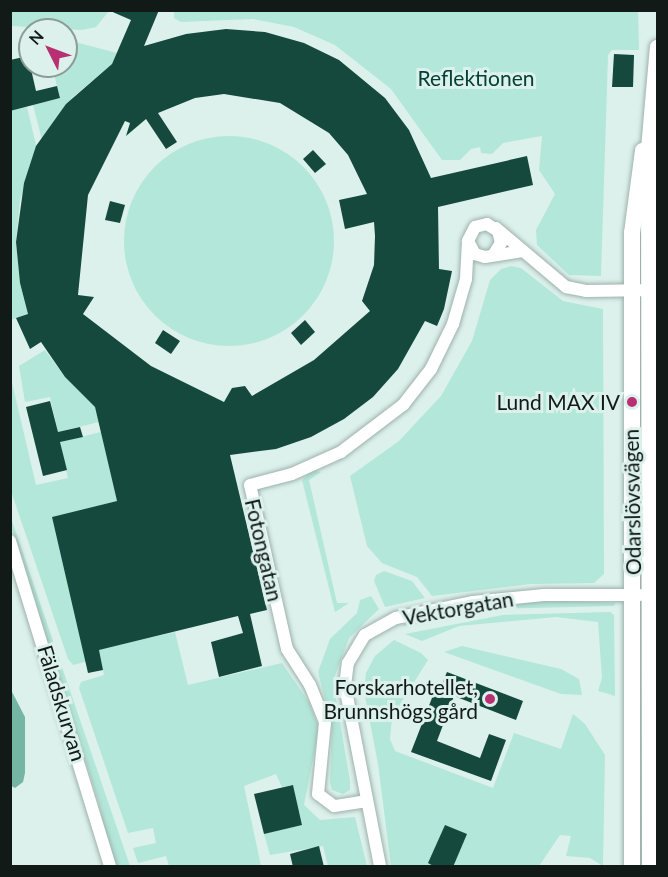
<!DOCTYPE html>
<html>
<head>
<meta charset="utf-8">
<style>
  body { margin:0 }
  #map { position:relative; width:668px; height:877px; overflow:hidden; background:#dcf1eb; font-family:Lato,sans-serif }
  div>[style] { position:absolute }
  .green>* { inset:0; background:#b3e7d9 }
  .round { border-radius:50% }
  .water>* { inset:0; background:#74b5a4 }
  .building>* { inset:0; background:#16493e }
  .roads { filter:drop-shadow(0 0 2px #9eb1ac) drop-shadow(0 0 2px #9eb1ac) }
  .street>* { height:12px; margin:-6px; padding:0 6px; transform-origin:6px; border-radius:6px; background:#fff }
  .secondary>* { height:16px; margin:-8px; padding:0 8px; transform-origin:8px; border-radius:8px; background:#fff }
  .dots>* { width:16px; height:16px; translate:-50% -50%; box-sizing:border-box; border:3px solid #dcf1eb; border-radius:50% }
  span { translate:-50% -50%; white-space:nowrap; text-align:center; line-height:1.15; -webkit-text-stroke:6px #dcf1eb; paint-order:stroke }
  .park-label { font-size:21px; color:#034035 }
  .poi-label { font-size:21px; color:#121a18 }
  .right { translate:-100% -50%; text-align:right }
  .street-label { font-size:21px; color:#121a18 }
  .frame { position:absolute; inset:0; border:12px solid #121a18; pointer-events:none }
  .north { position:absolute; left:18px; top:18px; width:60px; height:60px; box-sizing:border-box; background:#dcf1eb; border:2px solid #8b9b97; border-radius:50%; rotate:312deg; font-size:16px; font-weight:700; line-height:24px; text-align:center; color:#121a18 }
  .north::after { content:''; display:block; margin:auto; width:21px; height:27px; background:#b83071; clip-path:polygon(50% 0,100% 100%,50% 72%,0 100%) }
</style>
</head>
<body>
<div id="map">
  <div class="green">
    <i style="clip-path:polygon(10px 11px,11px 10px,109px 11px,96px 27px,82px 30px,11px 26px)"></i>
    <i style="clip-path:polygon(174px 11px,638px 11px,639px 50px,612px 50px,608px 55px,601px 276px,569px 275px,537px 245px,536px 230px,555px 194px,539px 170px,542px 136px,503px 143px,492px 154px,481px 153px,480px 147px,471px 149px,460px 160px,442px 160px,391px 89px,335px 45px,294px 27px,253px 19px,181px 22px,174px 18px)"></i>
    <i style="clip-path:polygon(71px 41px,117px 53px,112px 64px,73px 97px,42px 140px,33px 105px,60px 98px,52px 66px,66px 66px,66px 42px)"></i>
    <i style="clip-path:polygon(27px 107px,37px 149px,20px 200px,16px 242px,20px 283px,28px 314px,11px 320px,10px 111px)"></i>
    <i class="round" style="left:124px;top:136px;width:210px;height:210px"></i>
    <i style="clip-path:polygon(511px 266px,521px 268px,563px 301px,603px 309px,604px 574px,594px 583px,530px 584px,432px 596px,417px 577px,382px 563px,367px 546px,350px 476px,399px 441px,441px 396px,472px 341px,490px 280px,501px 269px)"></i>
    <i style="clip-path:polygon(45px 350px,65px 377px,95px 407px,99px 422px,58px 432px,50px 397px,25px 402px,19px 366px)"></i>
    <i style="clip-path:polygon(10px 374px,36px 485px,68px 478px,60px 442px,101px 432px,117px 501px,52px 517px,84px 653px,175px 632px,188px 685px,282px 663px,310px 704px,319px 729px,304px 805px,320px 820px,355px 817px,367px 866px,328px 866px,323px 846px,270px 855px,264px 834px,302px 824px,293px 785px,282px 787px,276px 774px,244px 786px,261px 866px,169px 866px,166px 856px,138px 863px,133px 848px,156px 843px,153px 828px,128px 833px,79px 688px,81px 682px,104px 675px,100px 658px,73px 665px,68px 659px,11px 491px)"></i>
    <i style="clip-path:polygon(313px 470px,321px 472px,309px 480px,337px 603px,349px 603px,335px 612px,302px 480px)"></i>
    <i style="clip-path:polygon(10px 515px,51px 635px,130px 866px,113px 866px,98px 800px,11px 527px)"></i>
    <i style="clip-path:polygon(384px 571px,412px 581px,425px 598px,385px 607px,374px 581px,376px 575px)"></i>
    <i style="clip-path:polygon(371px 596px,379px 609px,349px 638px,333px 681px,350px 781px,350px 790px,343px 794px,332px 790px,330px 783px,332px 727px,318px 672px,330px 639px,357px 613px,360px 600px)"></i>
    <i style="clip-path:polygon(545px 600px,615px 603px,614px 606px,490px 609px,403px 626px,405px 622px,459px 609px)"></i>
    <i style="clip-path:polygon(610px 612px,614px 615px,615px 696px,598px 691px,602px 678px,598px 622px,556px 617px,459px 626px,422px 641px,405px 634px,503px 615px)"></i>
    <i style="clip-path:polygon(394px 640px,421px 653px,428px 660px,392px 717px,390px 739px,395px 751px,493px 788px,514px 733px,561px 749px,573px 714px,585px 724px,605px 755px,603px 866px,590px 858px,566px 856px,571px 836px,560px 835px,539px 866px,391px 866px,378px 764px,364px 691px,366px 673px,375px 656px)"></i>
    <i style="clip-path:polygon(462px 646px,561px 669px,579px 679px,582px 695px,561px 694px,444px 652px)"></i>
  </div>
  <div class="water">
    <i style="clip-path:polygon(10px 688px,25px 717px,25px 773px,23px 782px,15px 788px,10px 785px)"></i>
  </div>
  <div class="building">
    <i style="clip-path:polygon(evenodd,108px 10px,159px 10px,144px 46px,186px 34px,226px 29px,265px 32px,304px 43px,339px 60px,385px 98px,409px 130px,431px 178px,527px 156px,533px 185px,438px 207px,439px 269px,452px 271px,444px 309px,437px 326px,425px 321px,398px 369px,373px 397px,344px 419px,311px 437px,276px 449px,230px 455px,267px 610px,250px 614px,262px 666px,219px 677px,211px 642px,243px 633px,238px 616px,99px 650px,103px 670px,88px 673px,52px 517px,117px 501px,95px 407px,65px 377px,41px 342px,30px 349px,16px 318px,28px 314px,20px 283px,16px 242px,24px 183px,36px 146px,66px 104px,112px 64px,131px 20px,108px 10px,224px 94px,280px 103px,329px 133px,348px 155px,367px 194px,339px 200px,345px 229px,374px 222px,375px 236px,374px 265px,362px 301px,370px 311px,314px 360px,252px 396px,245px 386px,232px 388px,224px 402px,151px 366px,83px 314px,94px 297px,78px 295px,88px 195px,125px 121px,130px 123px,126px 136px,146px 119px,166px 149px,177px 142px,158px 113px,195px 98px,224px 94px)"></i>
    <i style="clip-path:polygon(614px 54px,634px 55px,633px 87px,612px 87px)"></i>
    <i style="clip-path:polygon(28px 56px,36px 91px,57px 86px,60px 98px,10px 111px,10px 60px)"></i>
    <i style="clip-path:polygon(313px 150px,326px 164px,315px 173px,303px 159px)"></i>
    <i style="clip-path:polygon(110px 201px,125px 205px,120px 223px,105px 220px)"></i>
    <i style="clip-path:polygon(305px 320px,315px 332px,301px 345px,291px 333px)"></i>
    <i style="clip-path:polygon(163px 330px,180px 341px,171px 354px,155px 343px)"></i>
    <i style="clip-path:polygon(50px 401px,58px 432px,80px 427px,83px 437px,60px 442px,67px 470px,43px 476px,26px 407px)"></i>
    <i style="clip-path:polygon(447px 672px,523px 701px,516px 720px,454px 696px,437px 741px,480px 758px,489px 734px,506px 740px,491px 781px,411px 752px,437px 685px,441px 686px)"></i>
    <i style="clip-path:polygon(293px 785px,302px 825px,264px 834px,254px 794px)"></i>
    <i style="clip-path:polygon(445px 825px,467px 834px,453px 867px,435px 867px,428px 863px)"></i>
    <i style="clip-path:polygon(319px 846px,324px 867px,293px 867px,290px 854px)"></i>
  </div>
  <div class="roads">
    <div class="street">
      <i style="left:496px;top:228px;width:92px;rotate:40.1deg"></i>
      <i style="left:566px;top:287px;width:20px;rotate:11deg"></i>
      <i style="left:586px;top:291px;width:72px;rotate:-0.8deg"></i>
      <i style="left:494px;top:254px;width:13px;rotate:-58deg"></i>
      <i style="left:501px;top:243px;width:12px;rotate:-104deg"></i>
      <i style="left:498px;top:231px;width:13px;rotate:-148deg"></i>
      <i style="left:487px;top:224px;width:12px;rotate:166deg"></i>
      <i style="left:475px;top:227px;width:16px;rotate:117deg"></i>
      <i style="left:468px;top:241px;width:15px;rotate:62deg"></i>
      <i style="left:475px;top:254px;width:10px;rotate:17deg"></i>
      <i style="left:485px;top:257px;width:38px;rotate:-9deg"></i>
      <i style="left:10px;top:541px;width:340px;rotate:72.9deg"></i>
      <i style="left:367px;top:801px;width:33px;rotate:171deg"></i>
      <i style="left:334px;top:806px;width:20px;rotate:-143deg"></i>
      <i style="left:318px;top:794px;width:72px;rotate:-84.4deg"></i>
      <i style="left:325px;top:722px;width:40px;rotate:-112deg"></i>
      <i style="left:310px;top:685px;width:43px;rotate:-122.6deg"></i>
      <i style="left:287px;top:649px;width:168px;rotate:-102.7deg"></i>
      <i style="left:250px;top:485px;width:43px;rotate:-14.7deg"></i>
      <i style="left:292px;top:474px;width:54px;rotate:-24.2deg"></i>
      <i style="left:341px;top:452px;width:78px;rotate:-37.2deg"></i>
      <i style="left:403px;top:405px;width:46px;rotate:-52.1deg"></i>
      <i style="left:431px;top:369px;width:50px;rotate:-63.9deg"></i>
      <i style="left:453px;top:324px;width:47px;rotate:-73.9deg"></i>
      <i style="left:466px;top:279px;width:38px;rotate:-87deg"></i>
      <i style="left:380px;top:866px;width:183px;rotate:-101deg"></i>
      <i style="left:345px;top:686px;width:23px;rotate:-83deg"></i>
      <i style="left:348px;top:663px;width:33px;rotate:-59deg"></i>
      <i style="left:365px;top:635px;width:35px;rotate:-29deg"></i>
      <i style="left:396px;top:618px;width:79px;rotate:-11.7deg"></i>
      <i style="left:473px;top:602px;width:71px;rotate:-5.6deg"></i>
      <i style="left:544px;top:595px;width:96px"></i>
    </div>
    <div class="secondary">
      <i style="left:632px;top:866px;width:633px;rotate:-90deg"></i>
      <i style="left:632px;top:233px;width:83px;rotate:-82.4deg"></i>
      <i style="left:650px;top:866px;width:717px;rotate:-90.08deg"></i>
      <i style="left:649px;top:149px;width:102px;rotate:-85deg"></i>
    </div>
  </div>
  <div class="dots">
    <i style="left:632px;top:402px;background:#b83071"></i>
    <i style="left:490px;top:699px;background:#b83071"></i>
  </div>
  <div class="park-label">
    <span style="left:476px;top:78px">Reflektionen</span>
  </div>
  <div class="poi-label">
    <span class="right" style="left:620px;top:402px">Lund MAX IV</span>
    <span class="right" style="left:478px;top:699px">Forskarhotellet,<br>Brunnshögs gård</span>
  </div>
  <div class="street-label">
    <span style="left:632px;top:502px;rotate:-91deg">Odarslövsvägen</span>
    <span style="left:264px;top:550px;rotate:77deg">Fotongatan</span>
    <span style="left:458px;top:608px;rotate:-10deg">Vektorgatan</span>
    <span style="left:62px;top:703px;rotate:73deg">Fäladskurvan</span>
  </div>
  <div class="frame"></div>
  <div class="north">N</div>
</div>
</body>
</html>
